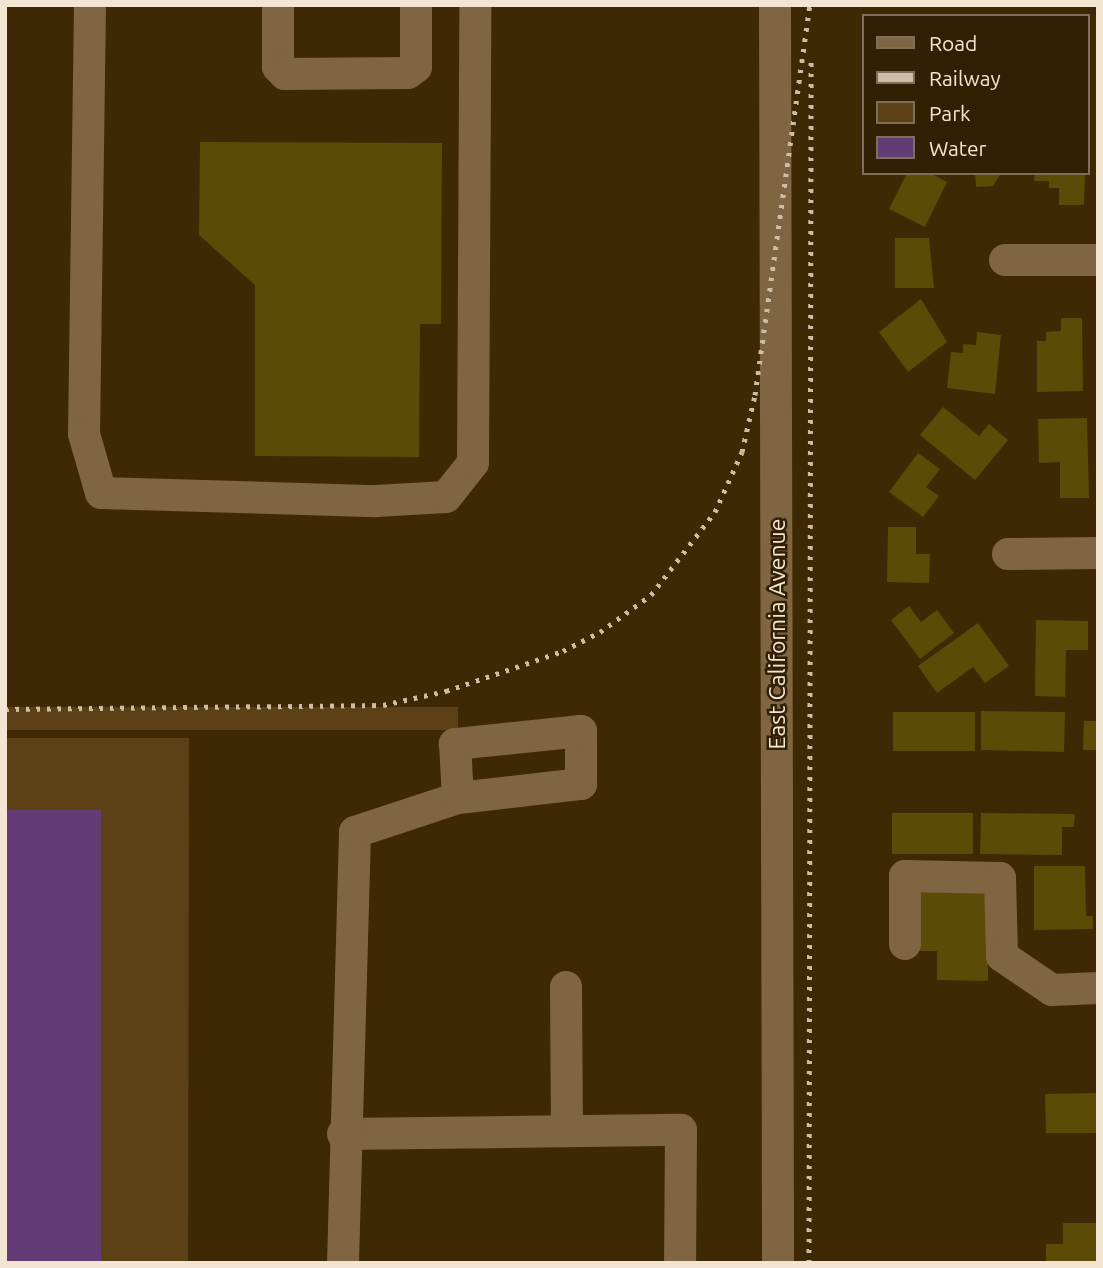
<!DOCTYPE html>
<html>
<head>
<meta charset="utf-8">
<style>
  body { margin:0 }
  #map { position:relative; width:1103px; height:1268px; overflow:hidden; background:#3f2804; font-family:Ubuntu,sans-serif }
  div>[style] { position:absolute }
  .green>* { inset:0; background:#5c4016 }
  .water>* { inset:0; background:#633c76 }
  .building>* { inset:0; background:#5c4b07 }
  .minor>* { height:32px; margin:-16px; padding:0 16px; transform-origin:16px; border-radius:16px; background:#7f6542 }
  .rail>* { height:5px; margin-top:-2.5px; transform-origin:0; background:repeating-linear-gradient(90deg,#cdbca6 0 3.5px,transparent 0 10.5px) }
  span { translate:-50% -50%; white-space:nowrap; text-align:center; line-height:1.15; -webkit-text-stroke:5px #322005; paint-order:stroke }
  .street-label { font-size:23px; color:#f4e5d3 }
  .frame { position:absolute; inset:0; border:7px solid #f4e5d3; pointer-events:none }
  .legend { position:absolute; left:862px; top:14px; width:228px; height:161px; box-sizing:border-box; background:#322005; border:2px solid #806f57; margin:0; padding:9px 12px; list-style:none; font-size:21px; color:#f4e5d3 }
  .legend li { display:flex; align-items:center; gap:14px; height:35px }
  .legend b { width:35px; border:2px solid #806f57 }
</style>
</head>
<body>
<div id="map">
  <div class="green">
    <i style="clip-path:polygon(5px 707px,458px 707px,458px 730px,5px 730px)"></i>
    <i style="clip-path:polygon(5px 738px,189px 738px,188px 1263px,5px 1263px)"></i>
  </div>
  <div class="water">
    <i style="clip-path:polygon(5px 810px,101px 810px,101px 1263px,5px 1263px)"></i>
  </div>
  <div class="building">
    <i style="clip-path:polygon(200px 142px,442px 143px,441px 324px,420px 324px,419px 457px,255px 456px,255px 285px,199px 235px)"></i>
    <i style="clip-path:polygon(907px 173px,930px 173px,947px 182px,925px 227px,889px 209px)"></i>
    <i style="clip-path:polygon(975px 173px,1001px 173px,993px 186px,976px 187px)"></i>
    <i style="clip-path:polygon(1035px 173px,1085px 173px,1084px 205px,1059px 205px,1059px 188px,1049px 188px,1049px 181px,1034px 181px)"></i>
    <i style="clip-path:polygon(895px 238px,929px 238px,934px 288px,895px 288px)"></i>
    <i style="clip-path:polygon(921px 299px,947px 342px,908px 372px,879px 332px)"></i>
    <i style="clip-path:polygon(1061px 318px,1082px 318px,1083px 391px,1037px 392px,1037px 341px,1046px 341px,1046px 332px,1061px 331px)"></i>
    <i style="clip-path:polygon(977px 332px,1001px 335px,995px 394px,947px 388px,951px 352px,963px 353px,963px 344px,976px 345px)"></i>
    <i style="clip-path:polygon(943px 407px,979px 436px,989px 424px,1008px 440px,975px 480px,920px 435px)"></i>
    <i style="clip-path:polygon(1087px 418px,1089px 498px,1060px 498px,1060px 462px,1039px 463px,1038px 419px)"></i>
    <i style="clip-path:polygon(918px 453px,940px 469px,926px 487px,939px 496px,923px 517px,889px 492px)"></i>
    <i style="clip-path:polygon(888px 527px,916px 527px,916px 554px,930px 554px,929px 583px,887px 582px)"></i>
    <i style="clip-path:polygon(909px 606px,921px 622px,937px 610px,954px 633px,920px 659px,891px 620px)"></i>
    <i style="clip-path:polygon(1036px 620px,1088px 621px,1088px 650px,1066px 650px,1065px 697px,1035px 696px)"></i>
    <i style="clip-path:polygon(978px 623px,1009px 666px,985px 683px,973px 667px,937px 693px,918px 666px)"></i>
    <i style="clip-path:polygon(981px 711px,1065px 712px,1064px 752px,981px 750px)"></i>
    <i style="clip-path:polygon(893px 712px,975px 712px,975px 751px,893px 751px)"></i>
    <i style="clip-path:polygon(1084px 721px,1098px 721px,1098px 750px,1083px 750px)"></i>
    <i style="clip-path:polygon(892px 813px,973px 813px,973px 854px,892px 854px)"></i>
    <i style="clip-path:polygon(981px 813px,1075px 814px,1074px 827px,1062px 827px,1062px 855px,980px 854px)"></i>
    <i style="clip-path:polygon(1034px 866px,1085px 866px,1086px 916px,1093px 916px,1093px 929px,1034px 930px)"></i>
    <i style="clip-path:polygon(912px 884px,988px 885px,988px 981px,937px 980px,937px 951px,911px 951px)"></i>
    <i style="clip-path:polygon(1098px 1093px,1098px 1133px,1046px 1133px,1045px 1094px)"></i>
    <i style="clip-path:polygon(1063px 1223px,1098px 1223px,1098px 1263px,1046px 1263px,1046px 1244px,1063px 1244px)"></i>
  </div>
  <div class="minor">
    <i style="left:90px;top:5px;width:429px;rotate:90.8deg"></i>
    <i style="left:84px;top:434px;width:61px;rotate:73.9deg"></i>
    <i style="left:101px;top:493px;width:275px;rotate:1.7deg"></i>
    <i style="left:376px;top:501px;width:70px;rotate:-3.3deg"></i>
    <i style="left:446px;top:497px;width:43px;rotate:-51.5deg"></i>
    <i style="left:473px;top:463px;width:458px;rotate:-89.7deg"></i>
    <i style="left:278px;top:5px;width:62px;rotate:90deg"></i>
    <i style="left:278px;top:67px;width:10px;rotate:45deg"></i>
    <i style="left:285px;top:74px;width:123px;rotate:-0.5deg"></i>
    <i style="left:408px;top:73px;width:10px;rotate:-37deg"></i>
    <i style="left:416px;top:67px;width:62px;rotate:-90deg"></i>
    <i style="left:775px;top:5px;width:1258px;rotate:89.86deg"></i>
    <i style="left:1005px;top:260px;width:93px"></i>
    <i style="left:1008px;top:554px;width:90px;rotate:-0.6deg"></i>
    <i style="left:905px;top:944px;width:68px;rotate:-90deg"></i>
    <i style="left:905px;top:876px;width:95px;rotate:1.2deg"></i>
    <i style="left:1000px;top:878px;width:78px;rotate:88.5deg"></i>
    <i style="left:1002px;top:956px;width:60px;rotate:34.2deg"></i>
    <i style="left:1052px;top:990px;width:46px;rotate:-2.5deg"></i>
    <i style="left:566px;top:987px;width:144px;rotate:89.6deg"></i>
    <i style="left:343px;top:1134px;width:338px;rotate:-0.7deg"></i>
    <i style="left:681px;top:1130px;width:133px;rotate:90.4deg"></i>
    <i style="left:343px;top:1263px;width:431px;rotate:-88.4deg"></i>
    <i style="left:355px;top:832px;width:108px;rotate:-18.3deg"></i>
    <i style="left:458px;top:798px;width:124px;rotate:-6.5deg"></i>
    <i style="left:581px;top:784px;width:53px;rotate:-90deg"></i>
    <i style="left:581px;top:731px;width:127px;rotate:174.1deg"></i>
    <i style="left:455px;top:744px;width:54px;rotate:86.8deg"></i>
  </div>
  <div class="rail">
    <i style="left:5px;top:709px;width:378px;rotate:-0.6deg"></i>
    <i style="left:383px;top:705px;width:65px;rotate:-12.5deg"></i>
    <i style="left:446px;top:691px;width:124px;rotate:-18.9deg"></i>
    <i style="left:563px;top:651px;width:42px;rotate:-27.2deg"></i>
    <i style="left:600px;top:632px;width:63px;rotate:-36deg"></i>
    <i style="left:651px;top:595px;width:105px;rotate:-52.4deg"></i>
    <i style="left:715px;top:512px;width:66px;rotate:-65.8deg"></i>
    <i style="left:742px;top:452px;width:58px;rotate:-77.2deg"></i>
    <i style="left:755px;top:395px;width:394px;rotate:-82deg"></i>
    <i style="left:809px;top:1263px;width:1204px;rotate:-89.9deg"></i>
  </div>
  <div class="street-label">
    <span style="left:777px;top:634px;rotate:-90deg">East California Avenue</span>
  </div>
  <div class="frame"></div>
  <ul class="legend">
  <li><b style="height:9px;background:#7f6542"></b>Road</li>
  <li><b style="height:9px;background:#cdbca6"></b>Railway</li>
  <li><b style="height:19px;background:#5c4016"></b>Park</li>
  <li><b style="height:19px;background:#633c76"></b>Water</li>
  </ul>
</div>
</body>
</html>
